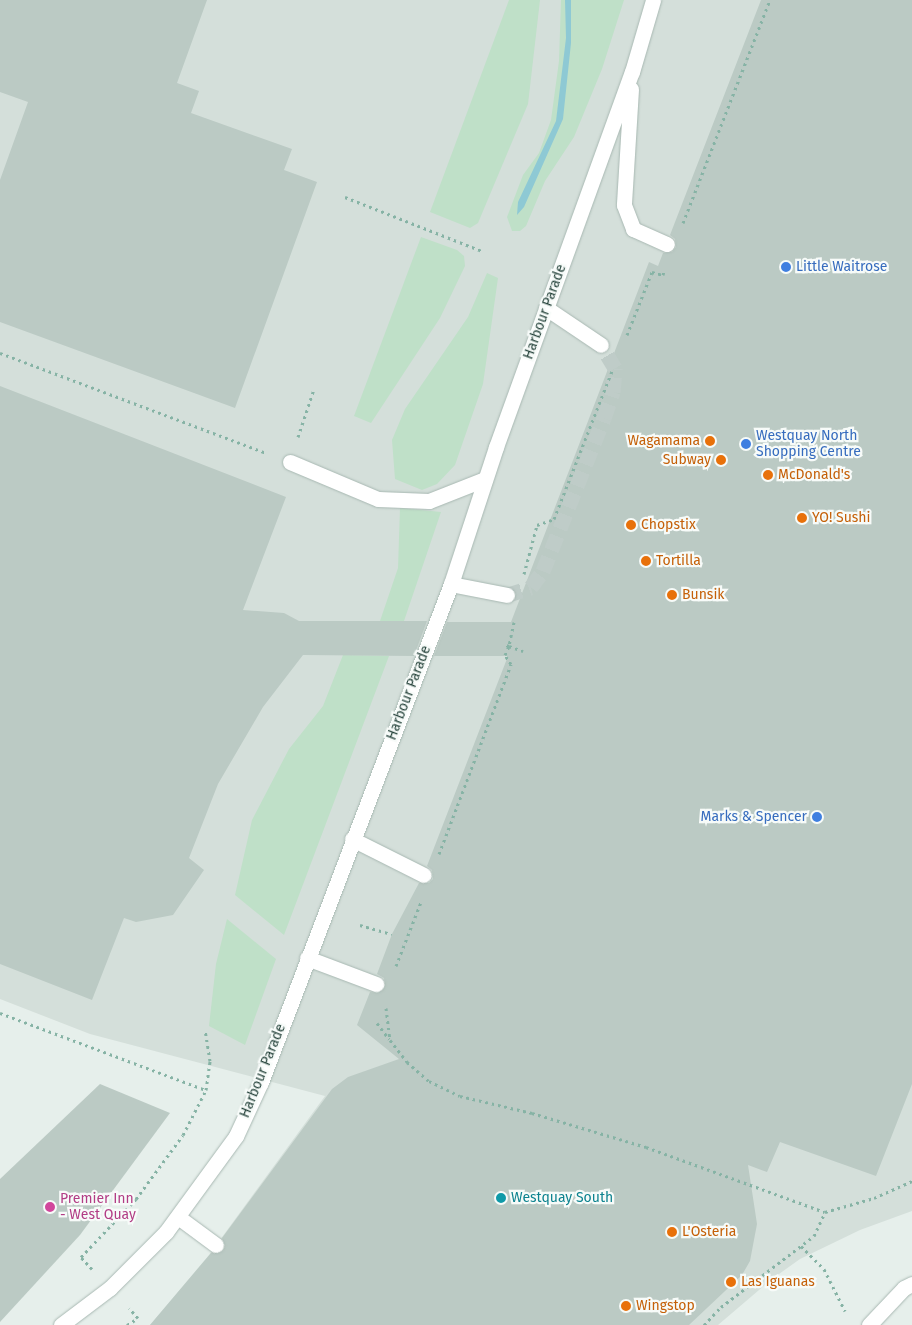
<!DOCTYPE html>
<html>
<head>
<meta charset="utf-8">
<style>
  body { margin:0 }
  #map { position:relative; width:912px; height:1325px; overflow:hidden; background:#e6efeb; font-family:"Fira Sans",sans-serif }
  div>[style] { position:absolute }
  .built>* { inset:0; background:#d4dfda }
  .green>* { inset:0; background:#bfe0c8 }
  .water>* { inset:0; background:#8ec9d4 }
  .building>* { inset:0; background:#bbcac4 }
  .minor-tunnel>* { height:15px; margin-top:-7.5px; transform-origin:0; background:repeating-linear-gradient(90deg,#bfccc8 0 15px,transparent 0 23px) }
  .path>* { height:3px; margin-top:-1.5px; transform-origin:0; background:repeating-linear-gradient(90deg,#86b3a5 0 2.5px,transparent 0 6.5px) }
  .roads { filter:drop-shadow(0 0 1px #a8b8b2) drop-shadow(0 0 1px #a8b8b2) }
  .minor>* { height:15px; margin:-7.5px; padding:0 7.5px; transform-origin:7.5px; border-radius:7.5px; background:#fff }
  .dots>* { width:14px; height:14px; translate:-50% -50%; box-sizing:border-box; border:2px solid #f7fbf9; border-radius:50% }
  span { translate:-50% -50%; white-space:nowrap; text-align:center; line-height:1.15; -webkit-text-stroke:4.5px #f7fbf9; paint-order:stroke }
  .shop-label { font-size:14px; color:#366cbe }
  .left { translate:0 -50%; text-align:left }
  .right { translate:-100% -50%; text-align:right }
  .street-label { font-size:14px; color:#24423a }
  .food-label { font-size:14px; color:#c56008 }
  .culture-label { font-size:14px; color:#0d838f }
  .hotel-label { font-size:14px; color:#b23c85 }
</style>
</head>
<body>
<div id="map">
  <div class="built">
    <i style="clip-path:polygon(0 0,912px 0,912px 1211px,860px 1230px,800px 1259px,772px 1279px,718px 1325px,150px 1325px,209px 1255px,325px 1096px,90px 1034px,0 999px)"></i>
  </div>
  <div class="green">
    <i style="clip-path:polygon(509px 0,540px 0,528px 104px,478px 223px,470px 228px,430px 212px)"></i>
    <i style="clip-path:polygon(561px 0,624px 0,602px 69px,574px 137px,545px 181px,526px 226px,520px 231px,512px 231px,507px 217px,523px 175px,539px 153px,551px 120px,559px 61px)"></i>
    <i style="clip-path:polygon(421px 237px,457px 250px,464px 256px,465px 266px,440px 318px,371px 423px,354px 416px)"></i>
    <i style="clip-path:polygon(487px 273px,498px 278px,483px 384px,455px 465px,437px 484px,422px 490px,395px 479px,392px 440px,405px 409px,468px 317px)"></i>
    <i style="clip-path:polygon(400px 508px,441px 512px,404px 621px,380px 621px,398px 568px)"></i>
    <i style="clip-path:polygon(343px 655px,389px 656px,284px 935px,235px 895px,252px 820px,289px 749px,323px 706px)"></i>
    <i style="clip-path:polygon(227px 919px,276px 959px,245px 1045px,209px 1026px,216px 964px)"></i>
  </div>
  <div class="water">
    <i style="clip-path:polygon(565px 0,571px 0,571px 43px,563px 119px,524px 207px,517px 215px,518px 202px,556px 121px,566px 38px)"></i>
  </div>
  <div class="building">
    <i style="clip-path:polygon(0 0,207px 0,177px 83px,199px 91px,191px 113px,292px 149px,284px 170px,317px 182px,235px 408px,0 322px,0 180px,28px 102px,0 92px)"></i>
    <i style="clip-path:polygon(761px 0,912px 0,912px 1084px,876px 1176px,780px 1142px,767px 1172px,748px 1165px,757px 1224px,750px 1261px,742px 1275px,689px 1325px,150px 1325px,211px 1253px,223px 1251px,225px 1246px,222px 1238px,332px 1089px,348px 1077px,399px 1059px,357px 1025px,370px 992px,378px 993px,385px 987px,384px 978px,377px 974px,392px 934px,419px 883px,429px 883px,433px 879px,432px 870px,427px 866px,508px 656px,434px 656px,447px 622px,511px 622px,649px 262px,658px 266px,663px 253px,672px 252px,676px 247px,675px 239px,670px 235px)"></i>
    <i style="clip-path:polygon(0 386px,286px 497px,243px 610px,284px 613px,299px 621px,427px 621px,414px 656px,303px 655px,263px 707px,218px 784px,189px 858px,204px 870px,173px 915px,136px 922px,124px 918px,92px 1000px,0 964px)"></i>
    <i style="clip-path:polygon(100px 1084px,170px 1113px,80px 1235px,0 1322px,0 1179px)"></i>
  </div>
  <div class="minor-tunnel">
    <i style="left:507px;top:595px;width:25px;rotate:-18deg"></i>
    <i style="left:531px;top:587px;width:20px;rotate:-53deg"></i>
    <i style="left:543px;top:571px;width:165px;rotate:-68.3deg"></i>
    <i style="left:604px;top:418px;width:28px;rotate:-71deg"></i>
    <i style="left:613px;top:392px;width:24px;rotate:-85deg"></i>
    <i style="left:615px;top:368px;width:27px;rotate:-121deg"></i>
  </div>
  <div class="path">
    <i style="left:345px;top:197px;width:147px;rotate:21.5deg"></i>
    <i style="left:683px;top:223px;width:239px;rotate:-68.7deg"></i>
    <i style="left:627px;top:335px;width:68px;rotate:-68.4deg"></i>
    <i style="left:652px;top:272px;width:11px;rotate:15deg"></i>
    <i style="left:663px;top:275px;width:4px;rotate:-76deg"></i>
    <i style="left:0;top:353px;width:284px;rotate:20.6deg"></i>
    <i style="left:298px;top:437px;width:51px;rotate:-71.6deg"></i>
    <i style="left:524px;top:574px;width:51px;rotate:-75.1deg"></i>
    <i style="left:537px;top:525px;width:18px;rotate:-19deg"></i>
    <i style="left:554px;top:519px;width:159px;rotate:-68.6deg"></i>
    <i style="left:514px;top:622px;width:25px;rotate:102deg"></i>
    <i style="left:509px;top:646px;width:15px;rotate:20deg"></i>
    <i style="left:439px;top:854px;width:203px;rotate:-69.2deg"></i>
    <i style="left:511px;top:664px;width:11px;rotate:-124deg"></i>
    <i style="left:505px;top:655px;width:10px;rotate:-66deg"></i>
    <i style="left:509px;top:646px;width:6px;rotate:-162deg"></i>
    <i style="left:360px;top:925px;width:33px;rotate:16deg"></i>
    <i style="left:396px;top:966px;width:69px;rotate:-68.7deg"></i>
    <i style="left:386px;top:1008px;width:32px;rotate:83deg"></i>
    <i style="left:390px;top:1040px;width:28px;rotate:52deg"></i>
    <i style="left:407px;top:1062px;width:29px;rotate:41deg"></i>
    <i style="left:429px;top:1081px;width:34px;rotate:26deg"></i>
    <i style="left:460px;top:1096px;width:74px;rotate:13.3deg"></i>
    <i style="left:532px;top:1113px;width:119px;rotate:16.6deg"></i>
    <i style="left:646px;top:1147px;width:190px;rotate:20deg"></i>
    <i style="left:825px;top:1212px;width:51px;rotate:-15.9deg"></i>
    <i style="left:874px;top:1198px;width:42px;rotate:-24.1deg"></i>
    <i style="left:0;top:1013px;width:220px;rotate:20.5deg"></i>
    <i style="left:377px;top:1023px;width:20px;rotate:53deg"></i>
    <i style="left:801px;top:1246px;width:33px;rotate:45deg"></i>
    <i style="left:824px;top:1269px;width:47px;rotate:63.4deg"></i>
    <i style="left:92px;top:1269px;width:16px;rotate:-133deg"></i>
    <i style="left:81px;top:1257px;width:80px;rotate:-46.5deg"></i>
    <i style="left:136px;top:1199px;width:79px;rotate:-53.7deg"></i>
    <i style="left:183px;top:1135px;width:51px;rotate:-62.9deg"></i>
    <i style="left:206px;top:1090px;width:29px;rotate:-82deg"></i>
    <i style="left:210px;top:1061px;width:30px;rotate:-99deg"></i>
    <i style="left:127px;top:1325px;width:13px;rotate:-32deg"></i>
    <i style="left:138px;top:1318px;width:13px;rotate:-132deg"></i>
    <i style="left:704px;top:1325px;width:25px;rotate:-47deg"></i>
    <i style="left:721px;top:1307px;width:117px;rotate:-37.4deg"></i>
    <i style="left:814px;top:1236px;width:26px;rotate:-65deg"></i>
  </div>
  <div class="roads">
    <div class="minor">
      <i style="left:631px;top:89px;width:116px;rotate:93.5deg"></i>
      <i style="left:624px;top:205px;width:26px;rotate:69deg"></i>
      <i style="left:633px;top:229px;width:37px;rotate:24deg"></i>
      <i style="left:546px;top:308px;width:66px;rotate:33.9deg"></i>
      <i style="left:290px;top:462px;width:95px;rotate:22.8deg"></i>
      <i style="left:378px;top:499px;width:51px;rotate:2.2deg"></i>
      <i style="left:429px;top:501px;width:60px;rotate:-21.4deg"></i>
      <i style="left:451px;top:584px;width:57px;rotate:11.1deg"></i>
      <i style="left:352px;top:839px;width:80px;rotate:26.6deg"></i>
      <i style="left:307px;top:958px;width:74px;rotate:20.6deg"></i>
      <i style="left:178px;top:1217px;width:47px;rotate:36.4deg"></i>
      <i style="left:61px;top:1325px;width:61px;rotate:-37.1deg"></i>
      <i style="left:110px;top:1288px;width:79px;rotate:-45deg"></i>
      <i style="left:166px;top:1232px;width:119px;rotate:-53.9deg"></i>
      <i style="left:236px;top:1136px;width:60px;rotate:-65.2deg"></i>
      <i style="left:261px;top:1082px;width:533px;rotate:-69.12deg"></i>
      <i style="left:451px;top:584px;width:144px;rotate:-71.8deg"></i>
      <i style="left:496px;top:447px;width:399px;rotate:-70.1deg"></i>
      <i style="left:632px;top:72px;width:75px;rotate:-73.7deg"></i>
      <i style="left:869px;top:1325px;width:51px;rotate:-46.6deg"></i>
      <i style="left:904px;top:1288px;width:9px;rotate:-27deg"></i>
    </div>
  </div>
  <div class="dots">
    <i style="left:786px;top:267px;background:#3f7fe0"></i>
    <i style="left:710px;top:441px;background:#e8710a"></i>
    <i style="left:746px;top:444px;background:#3f7fe0"></i>
    <i style="left:721px;top:460px;background:#e8710a"></i>
    <i style="left:768px;top:475px;background:#e8710a"></i>
    <i style="left:802px;top:518px;background:#e8710a"></i>
    <i style="left:631px;top:525px;background:#e8710a"></i>
    <i style="left:646px;top:561px;background:#e8710a"></i>
    <i style="left:672px;top:595px;background:#e8710a"></i>
    <i style="left:817px;top:817px;background:#3f7fe0"></i>
    <i style="left:501px;top:1198px;background:#0f9aa8"></i>
    <i style="left:50px;top:1207px;background:#d1479c"></i>
    <i style="left:672px;top:1232px;background:#e8710a"></i>
    <i style="left:731px;top:1282px;background:#e8710a"></i>
    <i style="left:626px;top:1306px;background:#e8710a"></i>
  </div>
  <div class="shop-label">
    <span class="left" style="left:796px;top:267px">Little Waitrose</span>
    <span class="left" style="left:756px;top:444px">Westquay North<br>Shopping Centre</span>
    <span class="right" style="left:807px;top:817px">Marks &amp; Spencer</span>
  </div>
  <div class="street-label">
    <span style="left:545px;top:312px;rotate:-70deg">Harbour Parade</span>
    <span style="left:409px;top:693px;rotate:-69deg">Harbour Parade</span>
    <span style="left:263px;top:1071px;rotate:-68deg">Harbour Parade</span>
  </div>
  <div class="food-label">
    <span class="right" style="left:700px;top:441px">Wagamama</span>
    <span class="right" style="left:711px;top:460px">Subway</span>
    <span class="left" style="left:778px;top:475px">McDonald's</span>
    <span class="left" style="left:812px;top:518px">YO! Sushi</span>
    <span class="left" style="left:641px;top:525px">Chopstix</span>
    <span class="left" style="left:656px;top:561px">Tortilla</span>
    <span class="left" style="left:682px;top:595px">Bunsik</span>
    <span class="left" style="left:682px;top:1232px">L'Osteria</span>
    <span class="left" style="left:741px;top:1282px">Las Iguanas</span>
    <span class="left" style="left:636px;top:1306px">Wingstop</span>
  </div>
  <div class="culture-label">
    <span class="left" style="left:511px;top:1198px">Westquay South</span>
  </div>
  <div class="hotel-label">
    <span class="left" style="left:60px;top:1207px">Premier Inn<br>- West Quay</span>
  </div>
</div>
</body>
</html>
